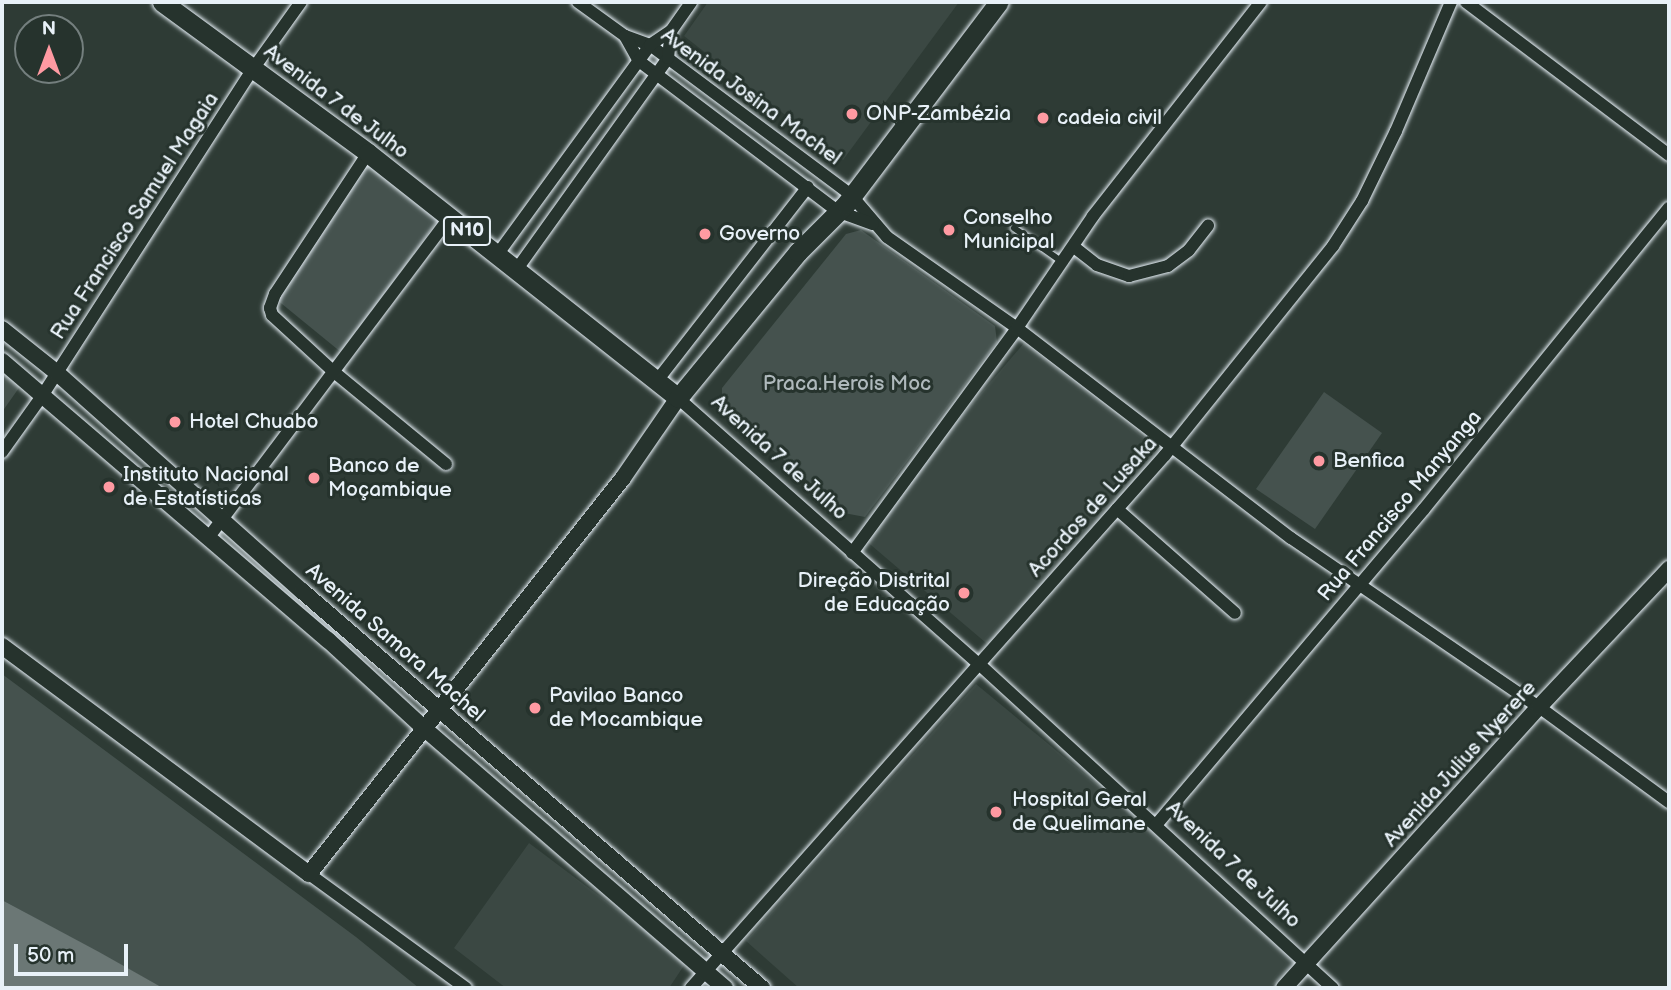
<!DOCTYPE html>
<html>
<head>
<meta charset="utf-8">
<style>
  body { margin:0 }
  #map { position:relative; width:1671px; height:990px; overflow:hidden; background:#2e3b35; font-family:"Balsamiq Sans",sans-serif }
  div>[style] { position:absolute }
  .built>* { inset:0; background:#3b4843 }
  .green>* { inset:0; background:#45524e }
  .water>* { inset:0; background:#6b7775 }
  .roads { filter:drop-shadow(0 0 2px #e8f1f8) drop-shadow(0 0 2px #e8f1f8) }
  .service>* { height:6px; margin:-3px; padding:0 3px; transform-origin:3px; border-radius:3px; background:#26332d }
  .minor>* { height:12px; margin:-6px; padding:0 6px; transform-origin:6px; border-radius:6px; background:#26332d }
  .tertiary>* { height:16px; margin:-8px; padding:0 8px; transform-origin:8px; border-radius:8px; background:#26332d }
  .primary>* { height:19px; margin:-9.5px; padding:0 9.5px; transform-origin:9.5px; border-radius:9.5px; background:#26332d }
  .dots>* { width:19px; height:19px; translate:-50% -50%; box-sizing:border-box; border:4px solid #26332d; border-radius:50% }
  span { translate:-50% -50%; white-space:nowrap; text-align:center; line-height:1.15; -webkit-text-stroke:6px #26332d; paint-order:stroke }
  .shield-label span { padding:2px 5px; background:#26332d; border:2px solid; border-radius:5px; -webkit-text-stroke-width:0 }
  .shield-label { font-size:19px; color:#e8f1f8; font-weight:700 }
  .street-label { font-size:21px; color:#e8f1f8 }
  .poi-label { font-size:21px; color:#e8f1f8 }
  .left { translate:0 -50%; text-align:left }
  .right { translate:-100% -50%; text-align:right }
  .park-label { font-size:21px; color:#afb9bc }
  .frame { position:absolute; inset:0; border:4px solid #e8f1f8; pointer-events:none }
  .north { position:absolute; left:14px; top:14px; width:70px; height:70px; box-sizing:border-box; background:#26332d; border:2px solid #747f7e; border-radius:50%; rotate:0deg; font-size:19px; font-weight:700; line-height:28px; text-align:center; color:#e8f1f8 }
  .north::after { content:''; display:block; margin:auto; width:24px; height:32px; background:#ff9aa2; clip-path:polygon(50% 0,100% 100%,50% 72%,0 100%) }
  .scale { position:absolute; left:14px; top:944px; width:114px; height:32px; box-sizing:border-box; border:4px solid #e8f1f8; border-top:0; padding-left:9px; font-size:21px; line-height:24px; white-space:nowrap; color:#e8f1f8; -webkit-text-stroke:5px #26332d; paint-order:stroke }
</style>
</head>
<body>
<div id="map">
  <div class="built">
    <i style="clip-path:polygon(708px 2px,959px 2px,843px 160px,684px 36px)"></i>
    <i style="clip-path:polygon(1024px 343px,1163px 452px,992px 648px,865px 540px,944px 437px)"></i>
    <i style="clip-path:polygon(976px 684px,1302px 954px,1270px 988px,799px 988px,746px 941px)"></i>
    <i style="clip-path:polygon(529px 843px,679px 956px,695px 949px,669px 988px,506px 988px,454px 948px)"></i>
  </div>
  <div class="green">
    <i style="clip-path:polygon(370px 156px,447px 207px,342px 353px,271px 295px)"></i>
    <i style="clip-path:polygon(861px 230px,995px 326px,997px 342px,865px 517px,844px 513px,722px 405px,722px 388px,846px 234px)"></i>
    <i style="clip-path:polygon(2px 371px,21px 385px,2px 412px)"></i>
    <i style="clip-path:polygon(1324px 392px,1382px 433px,1315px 529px,1256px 489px)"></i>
    <i style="clip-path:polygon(2px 674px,356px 937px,419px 988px,163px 988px,2px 900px)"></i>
  </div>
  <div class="water">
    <i style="clip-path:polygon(2px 900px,99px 952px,163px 988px,2px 988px)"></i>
  </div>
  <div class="roads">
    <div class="service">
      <i style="left:1014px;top:228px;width:57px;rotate:35.1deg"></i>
    </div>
    <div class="minor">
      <i style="left:578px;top:2px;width:58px;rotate:35.9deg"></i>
      <i style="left:625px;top:36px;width:27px;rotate:20deg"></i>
      <i style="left:650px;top:45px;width:251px;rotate:36.7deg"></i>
      <i style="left:851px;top:195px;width:55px;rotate:49.4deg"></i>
      <i style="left:887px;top:237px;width:159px;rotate:35deg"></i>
      <i style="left:1017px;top:328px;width:345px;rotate:37.5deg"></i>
      <i style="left:1291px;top:538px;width:300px;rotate:34.3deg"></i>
      <i style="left:1539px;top:707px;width:161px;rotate:36.2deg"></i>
      <i style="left:1466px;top:2px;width:254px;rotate:37deg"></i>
      <i style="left:625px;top:36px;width:29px;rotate:61deg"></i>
      <i style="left:639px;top:61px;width:248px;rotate:37.1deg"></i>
      <i style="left:837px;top:211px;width:38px;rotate:20deg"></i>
      <i style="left:368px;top:153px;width:169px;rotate:123.4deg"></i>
      <i style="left:275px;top:294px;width:15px;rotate:110deg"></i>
      <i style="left:270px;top:308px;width:7px;rotate:74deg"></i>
      <i style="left:272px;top:315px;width:84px;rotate:42.6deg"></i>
      <i style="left:334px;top:372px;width:145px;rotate:39.4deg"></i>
      <i style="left:1074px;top:247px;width:29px;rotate:38deg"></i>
      <i style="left:1097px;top:265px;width:34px;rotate:19deg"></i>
      <i style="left:1129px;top:276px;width:40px;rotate:-14.4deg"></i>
      <i style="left:1168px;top:266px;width:26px;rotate:-37deg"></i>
      <i style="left:1189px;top:250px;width:31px;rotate:-52deg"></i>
      <i style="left:497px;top:255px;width:260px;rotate:-53.9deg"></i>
      <i style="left:650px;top:45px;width:25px;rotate:-34deg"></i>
      <i style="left:671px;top:31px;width:35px;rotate:-55deg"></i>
      <i style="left:517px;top:269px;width:259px;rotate:-54.4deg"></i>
      <i style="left:668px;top:58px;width:27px;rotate:-84deg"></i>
      <i style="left:656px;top:382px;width:247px;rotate:-52.1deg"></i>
      <i style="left:678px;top:398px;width:402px;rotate:41.5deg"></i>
      <i style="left:979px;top:664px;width:480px;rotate:42.5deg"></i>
      <i style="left:2px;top:452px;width:69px;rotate:-54.5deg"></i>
      <i style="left:42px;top:396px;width:389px;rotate:-57.2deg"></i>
      <i style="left:253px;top:69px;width:82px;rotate:-54.4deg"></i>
      <i style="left:1117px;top:509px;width:157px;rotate:41.4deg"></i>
      <i style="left:208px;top:538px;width:402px;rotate:-53deg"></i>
      <i style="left:852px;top:553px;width:279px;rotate:-53.7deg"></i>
      <i style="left:1017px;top:328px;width:135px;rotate:-55.8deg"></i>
      <i style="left:1093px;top:216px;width:272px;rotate:-51.9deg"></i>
      <i style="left:1156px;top:825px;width:414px;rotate:-49.7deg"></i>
      <i style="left:1424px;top:509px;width:388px;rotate:-50.9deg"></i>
      <i style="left:309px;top:874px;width:194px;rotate:36deg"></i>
      <i style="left:691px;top:988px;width:713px;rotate:-48.35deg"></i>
      <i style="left:1165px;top:455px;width:268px;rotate:-51.2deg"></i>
      <i style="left:1333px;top:246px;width:54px;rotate:-57.2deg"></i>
      <i style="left:1362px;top:201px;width:78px;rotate:-64.1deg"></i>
      <i style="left:1396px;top:131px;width:140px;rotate:-66.9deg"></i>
    </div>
    <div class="tertiary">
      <i style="left:2px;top:329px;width:69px;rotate:38.5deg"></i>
      <i style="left:56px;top:372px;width:329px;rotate:41.7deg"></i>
      <i style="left:302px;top:591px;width:608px;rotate:40.8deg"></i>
      <i style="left:2px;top:361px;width:429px;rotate:40.6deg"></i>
      <i style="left:328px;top:640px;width:133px;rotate:42.6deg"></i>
      <i style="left:426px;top:730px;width:395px;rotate:40.8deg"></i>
      <i style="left:2px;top:646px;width:382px;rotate:36.6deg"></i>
      <i style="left:309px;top:874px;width:505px;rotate:-51.59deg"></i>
      <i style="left:623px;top:478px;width:97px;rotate:-55.5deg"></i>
      <i style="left:1284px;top:988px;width:379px;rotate:-47.8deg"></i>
      <i style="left:1539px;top:707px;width:190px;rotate:-46.7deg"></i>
    </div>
    <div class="primary">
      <i style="left:162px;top:2px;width:255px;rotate:36.2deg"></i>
      <i style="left:368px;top:153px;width:395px;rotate:38.3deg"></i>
      <i style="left:678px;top:398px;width:189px;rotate:-50.6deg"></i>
      <i style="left:798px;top:252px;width:68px;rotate:-45deg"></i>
      <i style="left:846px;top:204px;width:253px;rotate:-52.9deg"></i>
    </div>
  </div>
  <div class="dots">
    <i style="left:852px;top:114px;background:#ff9aa2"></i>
    <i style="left:1043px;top:118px;background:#ff9aa2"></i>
    <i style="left:949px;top:230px;background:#ff9aa2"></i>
    <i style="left:705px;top:234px;background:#ff9aa2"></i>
    <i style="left:175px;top:422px;background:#ff9aa2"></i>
    <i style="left:1319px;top:461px;background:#ff9aa2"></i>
    <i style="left:314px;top:478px;background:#ff9aa2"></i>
    <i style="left:109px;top:487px;background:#ff9aa2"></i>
    <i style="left:964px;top:593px;background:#ff9aa2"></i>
    <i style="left:535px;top:708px;background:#ff9aa2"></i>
    <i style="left:996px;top:812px;background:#ff9aa2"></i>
  </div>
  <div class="shield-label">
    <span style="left:467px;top:231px">N10</span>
  </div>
  <div class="street-label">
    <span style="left:751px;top:97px;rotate:36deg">Avenida Josina Machel</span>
    <span style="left:336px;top:102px;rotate:37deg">Avenida 7 de Julho</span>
    <span style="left:135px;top:216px;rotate:-57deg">Rua Francisco Samuel Magaia</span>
    <span style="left:779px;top:458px;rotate:42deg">Avenida 7 de Julho</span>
    <span style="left:1400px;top:506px;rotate:-50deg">Rua Francisco Manyanga</span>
    <span style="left:1093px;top:507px;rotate:-48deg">Acordos de Lusaka</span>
    <span style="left:395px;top:643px;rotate:41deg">Avenida Samora Machel</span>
    <span style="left:1460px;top:764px;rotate:-48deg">Avenida Julius Nyerere</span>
    <span style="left:1233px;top:865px;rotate:43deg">Avenida 7 de Julho</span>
  </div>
  <div class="poi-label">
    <span class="left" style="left:866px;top:114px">ONP-Zambézia</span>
    <span class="left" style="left:1057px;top:118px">cadeia civil</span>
    <span class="left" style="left:963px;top:230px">Conselho<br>Municipal</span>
    <span class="left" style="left:719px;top:234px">Governo</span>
    <span class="left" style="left:189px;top:422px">Hotel Chuabo</span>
    <span class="left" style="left:1333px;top:461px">Benfica</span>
    <span class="left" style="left:328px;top:478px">Banco de<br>Moçambique</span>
    <span class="left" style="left:123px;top:487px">Instituto Nacional<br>de Estatísticas</span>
    <span class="right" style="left:950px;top:593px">Direção Distrital<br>de Educação</span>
    <span class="left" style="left:549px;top:708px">Pavilao Banco<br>de Mocambique</span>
    <span class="left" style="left:1012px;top:812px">Hospital Geral<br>de Quelimane</span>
  </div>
  <div class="park-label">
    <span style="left:847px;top:384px">Praca.Herois Moc</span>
  </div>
  <div class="frame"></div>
  <div class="north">N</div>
  <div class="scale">50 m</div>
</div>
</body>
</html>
